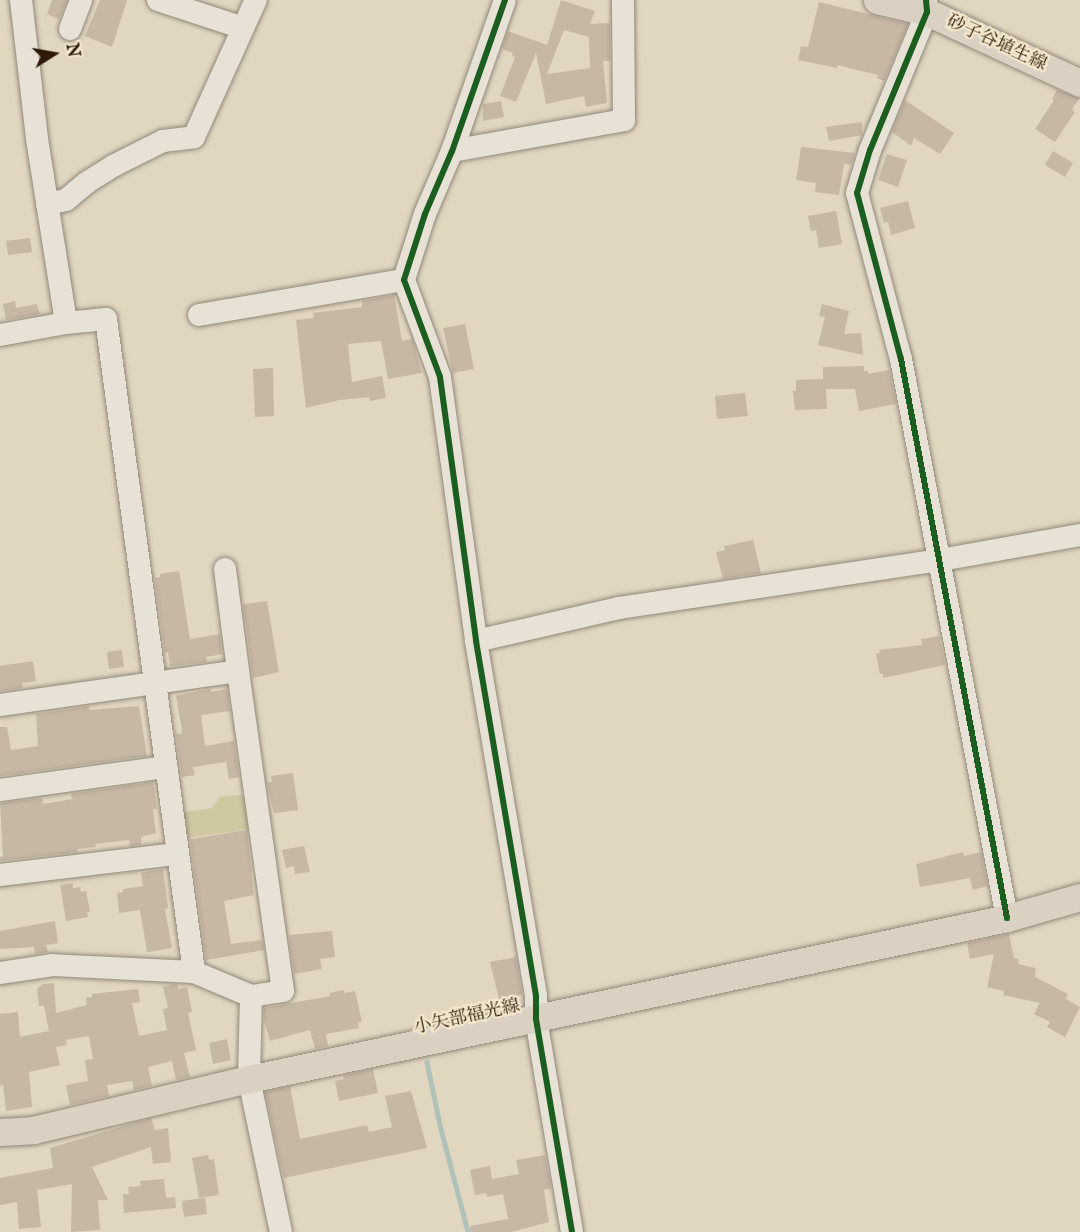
<!DOCTYPE html>
<html>
<head>
<meta charset="utf-8">
<style>
  body { margin:0 }
  #map { position:relative; width:1080px; height:1232px; overflow:hidden; background:#e1d6c0; font-family:"IM FELL English","Noto Serif JP",serif }
  div>[style] { position:absolute }
  .green>* { inset:0; background:#cfc8a1 }
  .stream>* { height:4.5px; margin:-2.25px; padding:0 2.25px; transform-origin:2.25px; border-radius:2.25px; background:#b0c2b8 }
  .building>* { inset:0; background:#c7b7a5 }
  .roads { filter:drop-shadow(0 0 2px #91887a) drop-shadow(0 0 2px #91887a) }
  .minor>* { height:22px; margin:-11px; padding:0 11px; transform-origin:11px; border-radius:11px; background:#e7e1d6 }
  .major>* { height:27px; margin:-13.5px; padding:0 13.5px; transform-origin:13.5px; border-radius:13.5px; background:#dad1c2 }
  .cycleway>* { height:6px; margin:-3px; padding:0 3px; transform-origin:3px; border-radius:3px; background:#1b5e20 }
  span { translate:-50% -50%; white-space:nowrap; text-align:center; line-height:1.15; -webkit-text-stroke:4.5px #f4e7ce; paint-order:stroke }
  .street-label { font-size:18px; color:#2c1908 }
  .north { position:absolute; left:24px; top:24px; width:60px; height:60px; -webkit-text-stroke:4px #f4e7ce; paint-order:stroke; rotate:79deg; font-size:16px; font-weight:700; line-height:24px; text-align:center; color:#2c1908 }
  .north::after { content:''; display:block; margin:auto; width:21px; height:27px; background:#2c1908; clip-path:polygon(50% 0,100% 100%,50% 72%,0 100%) }
</style>
</head>
<body>
<div id="map">
  <div class="green">
    <i style="clip-path:polygon(247px 794px,252px 829px,180px 839px,178px 813px,212px 808px,220px 797px)"></i>
  </div>
  <div class="stream">
    <i style="left:427px;top:1062px;width:64px;rotate:78.3deg"></i>
    <i style="left:440px;top:1125px;width:111px;rotate:75.3deg"></i>
  </div>
  <div class="building">
    <i style="clip-path:polygon(52px 0,67px 0,59px 19px,47px 14px)"></i>
    <i style="clip-path:polygon(100px 0,127px 0,112px 47px,85px 36px)"></i>
    <i style="clip-path:polygon(evenodd,561px 0,595px 11px,590px 24px,610px 23px,610px 61px,603px 61px,607px 103px,586px 107px,584px 96px,546px 104px,536px 53px,516px 102px,500px 96px,515px 57px,512px 56px,513px 53px,502px 49px,508px 31px,547px 45px,561px 0,564px 30px,589px 37px,590px 68px,547px 74px,564px 30px)"></i>
    <i style="clip-path:polygon(819px 2px,908px 24px,884px 81px,877px 78px,878px 75px,837px 65px,837px 68px,798px 60px,801px 46px,808px 47px)"></i>
    <i style="clip-path:polygon(1057px 90px,1079px 98px,1072px 110px,1075px 112px,1055px 142px,1035px 129px,1054px 100px,1052px 99px)"></i>
    <i style="clip-path:polygon(905px 100px,954px 133px,940px 154px,914px 138px,911px 146px,892px 132px)"></i>
    <i style="clip-path:polygon(501px 101px,504px 117px,483px 121px,483px 104px)"></i>
    <i style="clip-path:polygon(862px 122px,862px 135px,829px 141px,826px 127px)"></i>
    <i style="clip-path:polygon(801px 147px,855px 153px,851px 165px,844px 164px,839px 195px,815px 192px,816px 183px,796px 180px)"></i>
    <i style="clip-path:polygon(1053px 151px,1073px 163px,1065px 177px,1045px 165px)"></i>
    <i style="clip-path:polygon(887px 154px,907px 160px,898px 187px,878px 180px)"></i>
    <i style="clip-path:polygon(908px 201px,915px 228px,891px 235px,888px 222px,884px 223px,880px 208px)"></i>
    <i style="clip-path:polygon(836px 211px,842px 244px,819px 248px,816px 230px,811px 231px,808px 216px)"></i>
    <i style="clip-path:polygon(30px 238px,32px 252px,8px 255px,6px 241px)"></i>
    <i style="clip-path:polygon(394px 295px,402px 341px,412px 339px,422px 373px,388px 379px,381px 341px,348px 344px,352px 382px,382px 376px,386px 398px,370px 401px,369px 397px,339px 400px,306px 408px,296px 320px,314px 318px,313px 313px,362px 307px,362px 301px)"></i>
    <i style="clip-path:polygon(15px 301px,16px 308px,37px 304px,40px 314px,6px 320px,3px 304px)"></i>
    <i style="clip-path:polygon(822px 304px,849px 311px,844px 334px,861px 333px,863px 355px,818px 345px,825px 317px,819px 316px)"></i>
    <i style="clip-path:polygon(465px 324px,474px 369px,453px 373px,443px 328px)"></i>
    <i style="clip-path:polygon(864px 366px,864px 371px,868px 371px,868px 374px,889px 370px,896px 404px,859px 411px,855px 389px,826px 389px,827px 409px,795px 410px,793px 391px,796px 391px,796px 380px,823px 379px,823px 367px)"></i>
    <i style="clip-path:polygon(273px 368px,274px 416px,255px 417px,253px 369px)"></i>
    <i style="clip-path:polygon(745px 393px,748px 416px,717px 419px,715px 396px)"></i>
    <i style="clip-path:polygon(753px 540px,761px 573px,723px 579px,716px 552px,725px 550px,724px 546px)"></i>
    <i style="clip-path:polygon(179px 571px,190px 639px,220px 634px,222px 654px,206px 657px,207px 662px,170px 666px,168px 652px,165px 653px,155px 578px,160px 577px,160px 574px)"></i>
    <i style="clip-path:polygon(267px 601px,279px 672px,253px 678px,243px 604px)"></i>
    <i style="clip-path:polygon(939px 636px,945px 665px,883px 678px,883px 674px,880px 674px,876px 654px,880px 653px,879px 650px,922px 645px,921px 639px)"></i>
    <i style="clip-path:polygon(122px 650px,124px 667px,109px 669px,107px 652px)"></i>
    <i style="clip-path:polygon(33px 661px,36px 681px,22px 683px,23px 688px,0 691px,0 666px)"></i>
    <i style="clip-path:polygon(210px 689px,211px 692px,227px 689px,230px 711px,201px 715px,205px 746px,234px 741px,239px 777px,229px 779px,226px 762px,193px 767px,195px 775px,182px 777px,176px 734px,181px 734px,182px 730px,176px 696px)"></i>
    <i style="clip-path:polygon(89px 706px,90px 710px,139px 706px,147px 756px,0 776px,0 727px,7px 727px,11px 750px,38px 746px,36px 714px)"></i>
    <i style="clip-path:polygon(293px 773px,298px 810px,274px 813px,267px 783px,272px 782px,271px 776px)"></i>
    <i style="clip-path:polygon(153px 782px,157px 809px,153px 809px,156px 833px,141px 837px,141px 845px,130px 846px,129px 840px,95px 844px,96px 847px,77px 849px,78px 852px,0 861px,0 857px,3px 856px,0 803px,42px 798px,43px 804px,72px 799px,71px 794px)"></i>
    <i style="clip-path:polygon(247px 830px,254px 895px,224px 901px,231px 944px,262px 940px,264px 950px,206px 960px,190px 839px)"></i>
    <i style="clip-path:polygon(304px 846px,310px 872px,295px 874px,294px 866px,286px 868px,282px 850px)"></i>
    <i style="clip-path:polygon(963px 852px,964px 856px,981px 852px,987px 886px,973px 890px,970px 878px,920px 887px,916px 864px)"></i>
    <i style="clip-path:polygon(163px 869px,168px 908px,165px 909px,172px 948px,147px 952px,140px 910px,119px 913px,117px 893px,123px 892px,123px 889px,143px 886px,141px 873px)"></i>
    <i style="clip-path:polygon(73px 883px,73px 888px,80px 887px,81px 892px,86px 891px,90px 912px,87px 912px,88px 917px,66px 921px,60px 885px)"></i>
    <i style="clip-path:polygon(55px 921px,58px 943px,46px 945px,48px 952px,35px 954px,34px 947px,0 949px,0 931px)"></i>
    <i style="clip-path:polygon(332px 931px,335px 957px,320px 959px,322px 969px,294px 974px,289px 935px)"></i>
    <i style="clip-path:polygon(1009px 934px,1014px 958px,1019px 959px,1018px 964px,1036px 968px,1035px 977px,1068px 994px,1066px 999px,1080px 1007px,1065px 1037px,1047px 1027px,1050px 1022px,1034px 1014px,1040px 1003px,1003px 995px,1004px 991px,987px 987px,994px 954px,970px 959px,967px 943px)"></i>
    <i style="clip-path:polygon(516px 957px,522px 995px,499px 999px,490px 962px)"></i>
    <i style="clip-path:polygon(54px 983px,56px 1013px,87px 1005px,86px 998px,92px 997px,92px 994px,138px 989px,140px 1002px,132px 1003px,139px 1036px,167px 1030px,163px 1009px,168px 1008px,163px 987px,173px 984px,178px 985px,178px 989px,187px 987px,192px 1012px,188px 1013px,196px 1050px,184px 1053px,190px 1077px,176px 1080px,172px 1061px,148px 1067px,152px 1086px,134px 1090px,132px 1081px,107px 1085px,109px 1096px,70px 1105px,66px 1085px,88px 1081px,85px 1060px,93px 1059px,89px 1036px,66px 1040px,67px 1045px,56px 1047px,60px 1065px,29px 1072px,32px 1107px,6px 1111px,3px 1085px,0 1086px,0 1014px,18px 1012px,20px 1037px,49px 1031px,44px 1006px,39px 1006px,37px 989px,43px 984px)"></i>
    <i style="clip-path:polygon(344px 990px,344px 993px,355px 991px,362px 1022px,358px 1022px,359px 1028px,326px 1034px,328px 1046px,315px 1049px,310px 1030px,270px 1041px,264px 1020px,264px 1008px,330px 996px,329px 993px)"></i>
    <i style="clip-path:polygon(227px 1039px,231px 1060px,213px 1064px,209px 1043px)"></i>
    <i style="clip-path:polygon(373px 1069px,378px 1093px,339px 1101px,335px 1081px,344px 1079px,343px 1075px)"></i>
    <i style="clip-path:polygon(290px 1086px,300px 1139px,367px 1125px,369px 1132px,392px 1127px,385px 1096px,411px 1091px,427px 1148px,284px 1178px,265px 1092px)"></i>
    <i style="clip-path:polygon(151px 1118px,155px 1130px,168px 1128px,171px 1162px,153px 1164px,151px 1147px,92px 1167px,108px 1200px,98px 1200px,100px 1230px,71px 1232px,72px 1184px,37px 1190px,41px 1227px,19px 1229px,17px 1202px,0 1205px,0 1178px,53px 1168px,50px 1148px)"></i>
    <i style="clip-path:polygon(208px 1155px,209px 1160px,214px 1159px,219px 1195px,199px 1198px,192px 1158px)"></i>
    <i style="clip-path:polygon(545px 1155px,551px 1188px,544px 1190px,549px 1222px,511px 1232px,471px 1232px,470px 1226px,508px 1219px,503px 1194px,487px 1197px,486px 1193px,475px 1195px,470px 1170px,490px 1166px,492px 1179px,519px 1174px,516px 1160px)"></i>
    <i style="clip-path:polygon(164px 1179px,166px 1198px,175px 1197px,176px 1208px,124px 1213px,123px 1194px,129px 1194px,128px 1187px,141px 1186px,140px 1181px)"></i>
    <i style="clip-path:polygon(205px 1198px,207px 1214px,184px 1217px,182px 1201px)"></i>
  </div>
  <div class="roads">
    <div class="minor">
      <i style="left:21px;top:0;width:140px;rotate:83.4deg"></i>
      <i style="left:37px;top:139px;width:186px;rotate:81deg"></i>
      <i style="left:158px;top:0;width:89px;rotate:18.2deg"></i>
      <i style="left:505px;top:0;width:160px;rotate:109.3deg"></i>
      <i style="left:452px;top:151px;width:69px;rotate:113.2deg"></i>
      <i style="left:425px;top:214px;width:69px;rotate:107.7deg"></i>
      <i style="left:404px;top:280px;width:103px;rotate:69.6deg"></i>
      <i style="left:440px;top:377px;width:266px;rotate:82.2deg"></i>
      <i style="left:476px;top:641px;width:360px;rotate:80.4deg"></i>
      <i style="left:536px;top:996px;width:23px;rotate:90deg"></i>
      <i style="left:536px;top:1019px;width:216px;rotate:80.4deg"></i>
      <i style="left:926px;top:0;width:12px;rotate:85deg"></i>
      <i style="left:927px;top:12px;width:149px;rotate:112.4deg"></i>
      <i style="left:870px;top:150px;width:45px;rotate:106.8deg"></i>
      <i style="left:857px;top:193px;width:172px;rotate:75.2deg"></i>
      <i style="left:901px;top:359px;width:569px;rotate:79.26deg"></i>
      <i style="left:70px;top:29px;width:31px;rotate:-69deg"></i>
      <i style="left:452px;top:151px;width:175px;rotate:-10.2deg"></i>
      <i style="left:624px;top:120px;width:120px;rotate:-90.5deg"></i>
      <i style="left:47px;top:204px;width:19px;rotate:-12deg"></i>
      <i style="left:66px;top:200px;width:26px;rotate:-40deg"></i>
      <i style="left:86px;top:183px;width:32px;rotate:-32deg"></i>
      <i style="left:113px;top:166px;width:56px;rotate:-26.6deg"></i>
      <i style="left:163px;top:141px;width:31px;rotate:-7deg"></i>
      <i style="left:194px;top:137px;width:150px;rotate:-65.7deg"></i>
      <i style="left:199px;top:315px;width:208px;rotate:-9.7deg"></i>
      <i style="left:0;top:335px;width:67px;rotate:-10.3deg"></i>
      <i style="left:66px;top:323px;width:40px;rotate:-5.7deg"></i>
      <i style="left:106px;top:319px;width:659px;rotate:82.32deg"></i>
      <i style="left:225px;top:569px;width:103px;rotate:82.7deg"></i>
      <i style="left:476px;top:641px;width:147px;rotate:-13deg"></i>
      <i style="left:619px;top:608px;width:326px;rotate:-8.5deg"></i>
      <i style="left:941px;top:560px;width:141px;rotate:-10.2deg"></i>
      <i style="left:0;top:705px;width:240px;rotate:-8.1deg"></i>
      <i style="left:238px;top:671px;width:323px;rotate:82deg"></i>
      <i style="left:283px;top:991px;width:32px;rotate:171deg"></i>
      <i style="left:251px;top:996px;width:62px;rotate:-157.2deg"></i>
      <i style="left:194px;top:972px;width:141px;rotate:-177.2deg"></i>
      <i style="left:53px;top:965px;width:54px;rotate:171.4deg"></i>
      <i style="left:0;top:790px;width:168px;rotate:-7.9deg"></i>
      <i style="left:0;top:875px;width:178px;rotate:-6.8deg"></i>
      <i style="left:251px;top:996px;width:83px;rotate:91.4deg"></i>
      <i style="left:249px;top:1079px;width:156px;rotate:78.2deg"></i>
    </div>
    <div class="major">
      <i style="left:877px;top:0;width:51px;rotate:13.5deg"></i>
      <i style="left:927px;top:12px;width:169px;rotate:24.9deg"></i>
      <i style="left:0;top:1132px;width:33px;rotate:-3deg"></i>
      <i style="left:33px;top:1130px;width:222px;rotate:-13.3deg"></i>
      <i style="left:249px;top:1079px;width:775px;rotate:-11.99deg"></i>
      <i style="left:1007px;top:918px;width:76px;rotate:-16deg"></i>
    </div>
  </div>
  <div class="cycleway">
    <i style="left:505px;top:0;width:160px;rotate:109.3deg"></i>
    <i style="left:452px;top:151px;width:69px;rotate:113.2deg"></i>
    <i style="left:425px;top:214px;width:69px;rotate:107.7deg"></i>
    <i style="left:404px;top:280px;width:103px;rotate:69.6deg"></i>
    <i style="left:440px;top:377px;width:266px;rotate:82.2deg"></i>
    <i style="left:476px;top:641px;width:360px;rotate:80.4deg"></i>
    <i style="left:536px;top:996px;width:23px;rotate:90deg"></i>
    <i style="left:536px;top:1019px;width:216px;rotate:80.4deg"></i>
    <i style="left:926px;top:0;width:12px;rotate:85deg"></i>
    <i style="left:927px;top:12px;width:149px;rotate:112.4deg"></i>
    <i style="left:870px;top:150px;width:45px;rotate:106.8deg"></i>
    <i style="left:857px;top:193px;width:172px;rotate:75.2deg"></i>
    <i style="left:901px;top:359px;width:569px;rotate:79.26deg"></i>
  </div>
  <div class="street-label">
    <span style="left:996px;top:44px;rotate:25deg">砂子谷埴生線</span>
    <span style="left:467px;top:1018px;rotate:-12deg">小矢部福光線</span>
  </div>
  <div class="north">N</div>
</div>
</body>
</html>
